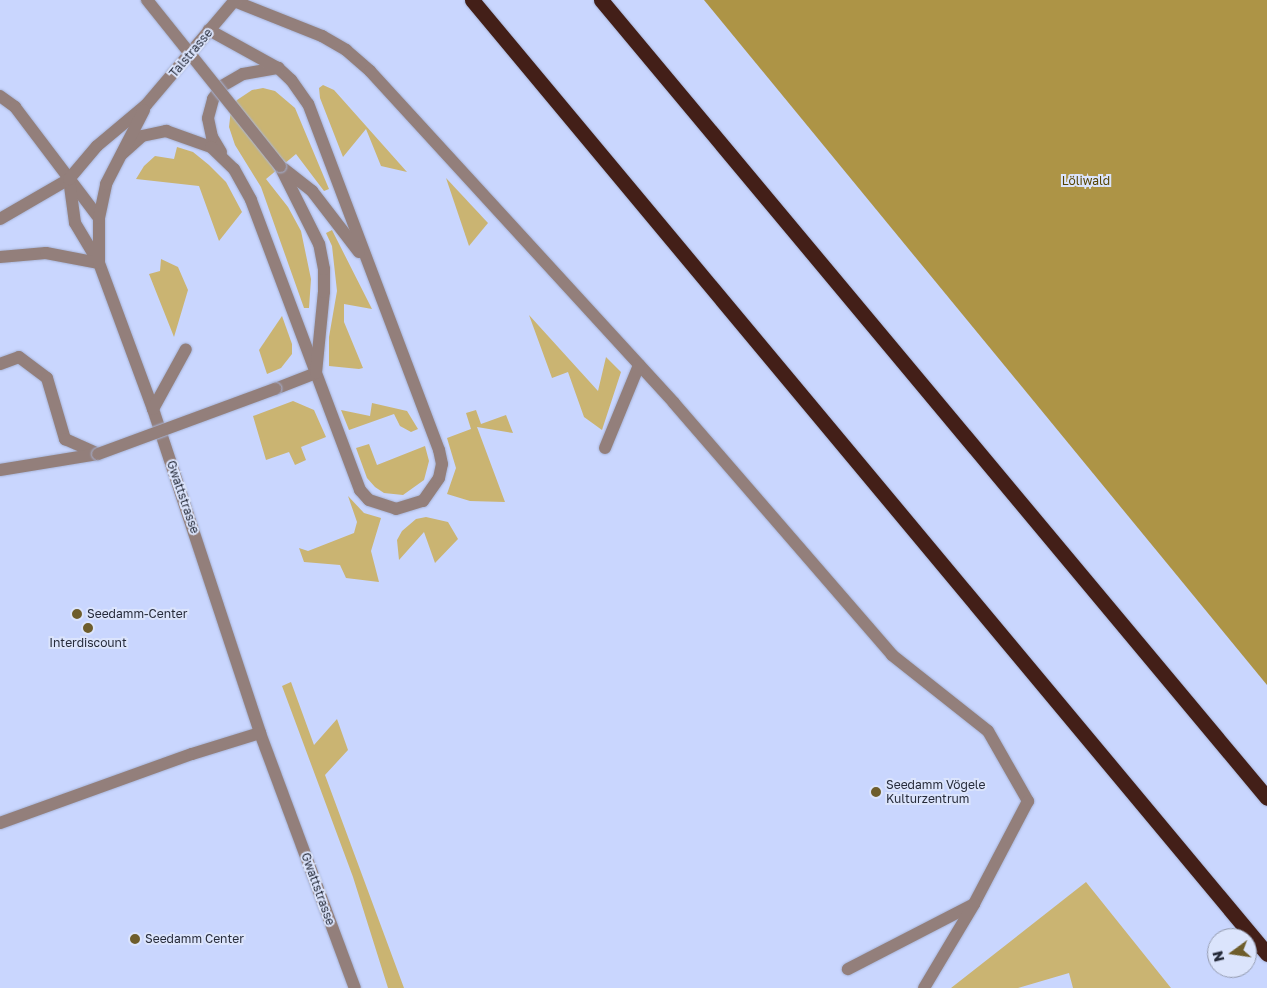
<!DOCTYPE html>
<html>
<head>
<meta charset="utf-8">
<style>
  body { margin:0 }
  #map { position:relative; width:1267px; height:988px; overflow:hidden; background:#c9d6fe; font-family:"Golos Text",sans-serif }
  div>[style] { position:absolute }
  .green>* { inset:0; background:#cab472 }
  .forest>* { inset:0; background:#ad9446 }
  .roads { filter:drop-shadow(0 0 1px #a8b4d7) drop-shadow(0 0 1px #a8b4d7) }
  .minor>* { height:12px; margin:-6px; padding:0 6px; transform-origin:6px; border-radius:6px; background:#937f7b }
  .highway>* { height:15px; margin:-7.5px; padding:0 7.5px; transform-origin:7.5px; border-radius:7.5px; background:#431f18 }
  .bridges { filter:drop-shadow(0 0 1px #a8b4d7) drop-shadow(0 0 1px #a8b4d7) }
  .minor-bridge>* { height:12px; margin:-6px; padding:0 6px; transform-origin:6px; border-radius:6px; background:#937f7b }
  .dots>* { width:14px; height:14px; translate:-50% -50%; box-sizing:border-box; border:2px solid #dbe4fc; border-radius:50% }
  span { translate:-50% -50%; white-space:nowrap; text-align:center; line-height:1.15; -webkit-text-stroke:4px #dbe4fc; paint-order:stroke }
  .street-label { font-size:12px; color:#262b3a }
  .park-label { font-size:12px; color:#554302 }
  .poi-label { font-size:12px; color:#262b3a }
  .left { translate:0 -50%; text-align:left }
  .north { position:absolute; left:1207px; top:928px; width:50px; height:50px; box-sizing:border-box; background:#dbe4fc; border:1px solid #939aae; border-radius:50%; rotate:256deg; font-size:14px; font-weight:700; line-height:20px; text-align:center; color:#262b3a }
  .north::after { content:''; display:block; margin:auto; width:18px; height:22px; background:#6e5d2b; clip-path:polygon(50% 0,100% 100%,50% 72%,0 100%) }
</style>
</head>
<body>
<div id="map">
  <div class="green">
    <i style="clip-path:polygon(323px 85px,334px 90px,407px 172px,381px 166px,366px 129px,343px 157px,320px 98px,319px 88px)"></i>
    <i style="clip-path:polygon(263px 88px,275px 91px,295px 108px,329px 189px,324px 191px,296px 154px,266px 179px,288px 207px,301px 231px,311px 279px,309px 308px,304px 308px,261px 187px,235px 145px,229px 127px,231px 109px,237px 100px,252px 90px)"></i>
    <i style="clip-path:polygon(177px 147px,193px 152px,209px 165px,226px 182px,242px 212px,219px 241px,199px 186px,136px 179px,144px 166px,155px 156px,174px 159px)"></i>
    <i style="clip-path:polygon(446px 178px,488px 223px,469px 246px)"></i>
    <i style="clip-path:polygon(332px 230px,372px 309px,344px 304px,344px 322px,363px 368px,359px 369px,329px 366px,329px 337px,337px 291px,332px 246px,326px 233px)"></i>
    <i style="clip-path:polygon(161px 259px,178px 267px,188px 290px,174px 337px,149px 274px,160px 271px)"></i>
    <i style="clip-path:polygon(529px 315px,598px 391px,606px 357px,621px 372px,602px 430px,584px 417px,568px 372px,552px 378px)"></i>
    <i style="clip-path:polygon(282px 316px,292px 344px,292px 354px,281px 368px,267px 374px,259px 350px)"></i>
    <i style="clip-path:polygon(293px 401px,314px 410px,326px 437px,301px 447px,306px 460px,295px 465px,289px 452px,266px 460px,253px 416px)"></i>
    <i style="clip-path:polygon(372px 403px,407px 411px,418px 429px,411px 432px,400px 426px,394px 414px,349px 430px,341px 410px,370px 416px)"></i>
    <i style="clip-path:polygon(476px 410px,481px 424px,506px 415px,513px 433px,477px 427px,505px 502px,470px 501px,447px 494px,456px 468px,447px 438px,471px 429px,466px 413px)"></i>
    <i style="clip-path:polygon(369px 444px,377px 465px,425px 446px,429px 461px,424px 480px,403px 495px,384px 493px,375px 487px,367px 478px,356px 448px)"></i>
    <i style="clip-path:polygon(348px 496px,364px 513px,381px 518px,371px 551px,379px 582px,346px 578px,340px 565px,304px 562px,299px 548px,308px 551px,354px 533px,357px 522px)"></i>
    <i style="clip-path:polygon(426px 517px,448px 522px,458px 539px,435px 563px,424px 532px,399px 560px,397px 540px,402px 531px,416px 519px)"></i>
    <i style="clip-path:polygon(291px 682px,314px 745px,337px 719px,348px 750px,325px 775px,404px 988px,388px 988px,353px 877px,282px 686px)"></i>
    <i style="clip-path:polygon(1086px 882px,1171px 988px,1073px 988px,1069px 973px,1018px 988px,951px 988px)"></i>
  </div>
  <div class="forest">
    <i style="clip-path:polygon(704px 0,1267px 0,1267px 685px)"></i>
  </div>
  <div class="roads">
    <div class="minor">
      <i style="left:234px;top:1px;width:95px;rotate:21.7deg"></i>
      <i style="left:322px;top:36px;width:28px;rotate:30deg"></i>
      <i style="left:346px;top:50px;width:32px;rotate:41deg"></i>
      <i style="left:370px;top:71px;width:450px;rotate:47.5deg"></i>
      <i style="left:674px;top:403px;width:333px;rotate:49.1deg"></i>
      <i style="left:892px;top:655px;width:122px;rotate:38.4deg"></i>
      <i style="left:988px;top:731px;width:81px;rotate:60.3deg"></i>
      <i style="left:1028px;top:801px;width:116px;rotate:117.7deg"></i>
      <i style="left:974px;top:904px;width:142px;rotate:152.7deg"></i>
      <i style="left:0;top:96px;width:19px;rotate:36deg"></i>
      <i style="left:15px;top:107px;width:139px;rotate:52.9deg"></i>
      <i style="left:221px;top:152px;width:17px;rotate:-121deg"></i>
      <i style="left:212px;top:137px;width:19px;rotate:-102deg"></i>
      <i style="left:208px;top:118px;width:20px;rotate:-75deg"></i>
      <i style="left:213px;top:99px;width:16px;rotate:-55deg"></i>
      <i style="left:222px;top:86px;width:24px;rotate:-30deg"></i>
      <i style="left:243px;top:74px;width:36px;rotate:-10deg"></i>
      <i style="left:122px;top:154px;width:27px;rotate:-42deg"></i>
      <i style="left:142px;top:136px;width:25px;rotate:-12deg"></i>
      <i style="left:166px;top:131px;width:48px;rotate:19.6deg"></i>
      <i style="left:211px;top:147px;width:32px;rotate:44deg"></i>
      <i style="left:234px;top:169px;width:35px;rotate:61deg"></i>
      <i style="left:251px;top:200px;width:310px;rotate:69.4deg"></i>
      <i style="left:360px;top:490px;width:13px;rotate:48deg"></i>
      <i style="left:369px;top:500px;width:28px;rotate:18deg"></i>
      <i style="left:396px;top:509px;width:28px;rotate:-17deg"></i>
      <i style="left:423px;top:501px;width:28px;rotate:-55deg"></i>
      <i style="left:439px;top:478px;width:14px;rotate:-78deg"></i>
      <i style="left:442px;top:464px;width:14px;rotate:-102deg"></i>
      <i style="left:439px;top:450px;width:370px;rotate:-110.7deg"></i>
      <i style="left:308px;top:104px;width:29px;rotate:-125deg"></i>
      <i style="left:291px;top:80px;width:18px;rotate:-137deg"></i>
      <i style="left:278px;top:68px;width:79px;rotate:-151.2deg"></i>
      <i style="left:284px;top:169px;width:36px;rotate:38deg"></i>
      <i style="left:312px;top:191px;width:77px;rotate:52.4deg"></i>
      <i style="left:69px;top:179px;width:44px;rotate:82.2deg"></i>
      <i style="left:75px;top:223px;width:47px;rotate:59deg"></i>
      <i style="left:99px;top:263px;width:156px;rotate:69.7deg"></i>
      <i style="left:153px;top:409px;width:341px;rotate:71.7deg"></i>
      <i style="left:260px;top:733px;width:272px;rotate:69.6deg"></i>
      <i style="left:0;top:219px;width:80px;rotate:-30.1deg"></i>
      <i style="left:69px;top:179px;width:43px;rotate:-49.7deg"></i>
      <i style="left:97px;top:146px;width:64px;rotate:-39.9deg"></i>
      <i style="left:146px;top:105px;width:138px;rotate:-49.7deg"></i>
      <i style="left:0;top:257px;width:46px;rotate:-5deg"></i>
      <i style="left:46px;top:253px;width:54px;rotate:10.7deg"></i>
      <i style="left:99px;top:263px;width:45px;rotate:-90deg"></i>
      <i style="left:99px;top:218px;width:35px;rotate:-78deg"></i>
      <i style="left:106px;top:184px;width:83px;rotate:-62.8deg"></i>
      <i style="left:0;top:364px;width:20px;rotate:-20deg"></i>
      <i style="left:19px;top:357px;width:35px;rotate:37deg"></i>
      <i style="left:47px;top:378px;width:64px;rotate:73.6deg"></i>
      <i style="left:65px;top:439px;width:36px;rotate:24deg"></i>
      <i style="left:275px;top:389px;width:44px;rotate:-21.3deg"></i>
      <i style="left:316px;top:373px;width:81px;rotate:-84.4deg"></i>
      <i style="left:324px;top:292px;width:23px;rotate:-90deg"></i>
      <i style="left:324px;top:269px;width:25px;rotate:-101deg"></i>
      <i style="left:319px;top:244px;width:87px;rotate:-116.6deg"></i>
      <i style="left:153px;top:409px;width:68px;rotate:-61.2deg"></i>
      <i style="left:605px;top:448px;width:90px;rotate:-67.7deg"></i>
      <i style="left:0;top:470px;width:99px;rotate:-9.3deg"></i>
      <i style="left:0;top:823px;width:204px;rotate:-19.8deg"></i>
      <i style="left:192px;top:754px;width:71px;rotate:-17.2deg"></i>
      <i style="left:924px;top:988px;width:98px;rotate:-59.2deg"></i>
    </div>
    <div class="highway">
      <i style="left:472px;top:0;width:1242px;rotate:50.19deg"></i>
      <i style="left:601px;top:0;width:1039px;rotate:50.15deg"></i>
    </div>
  </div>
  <div class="bridges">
    <div class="minor-bridge">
      <i style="left:147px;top:0;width:213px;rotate:51.3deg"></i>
      <i style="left:98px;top:454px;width:189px;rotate:-20.2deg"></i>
    </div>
  </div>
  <div class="dots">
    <i style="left:77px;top:614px;background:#6e5d2b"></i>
    <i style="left:88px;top:628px;background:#6e5d2b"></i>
    <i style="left:876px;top:792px;background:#6e5d2b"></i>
    <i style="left:135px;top:939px;background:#6e5d2b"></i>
  </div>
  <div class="street-label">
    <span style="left:191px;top:53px;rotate:-50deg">Talstrasse</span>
    <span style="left:183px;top:497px;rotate:71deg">Gwattstrasse</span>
    <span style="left:318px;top:889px;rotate:70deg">Gwattstrasse</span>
  </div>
  <div class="park-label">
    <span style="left:1086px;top:181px">Löliwald</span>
  </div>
  <div class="poi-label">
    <span class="left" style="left:87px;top:614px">Seedamm-Center</span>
    <span style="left:88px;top:643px">Interdiscount</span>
    <span class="left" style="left:886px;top:792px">Seedamm Vögele<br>Kulturzentrum</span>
    <span class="left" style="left:145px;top:939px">Seedamm Center</span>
  </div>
  <div class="north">N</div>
</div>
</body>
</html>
